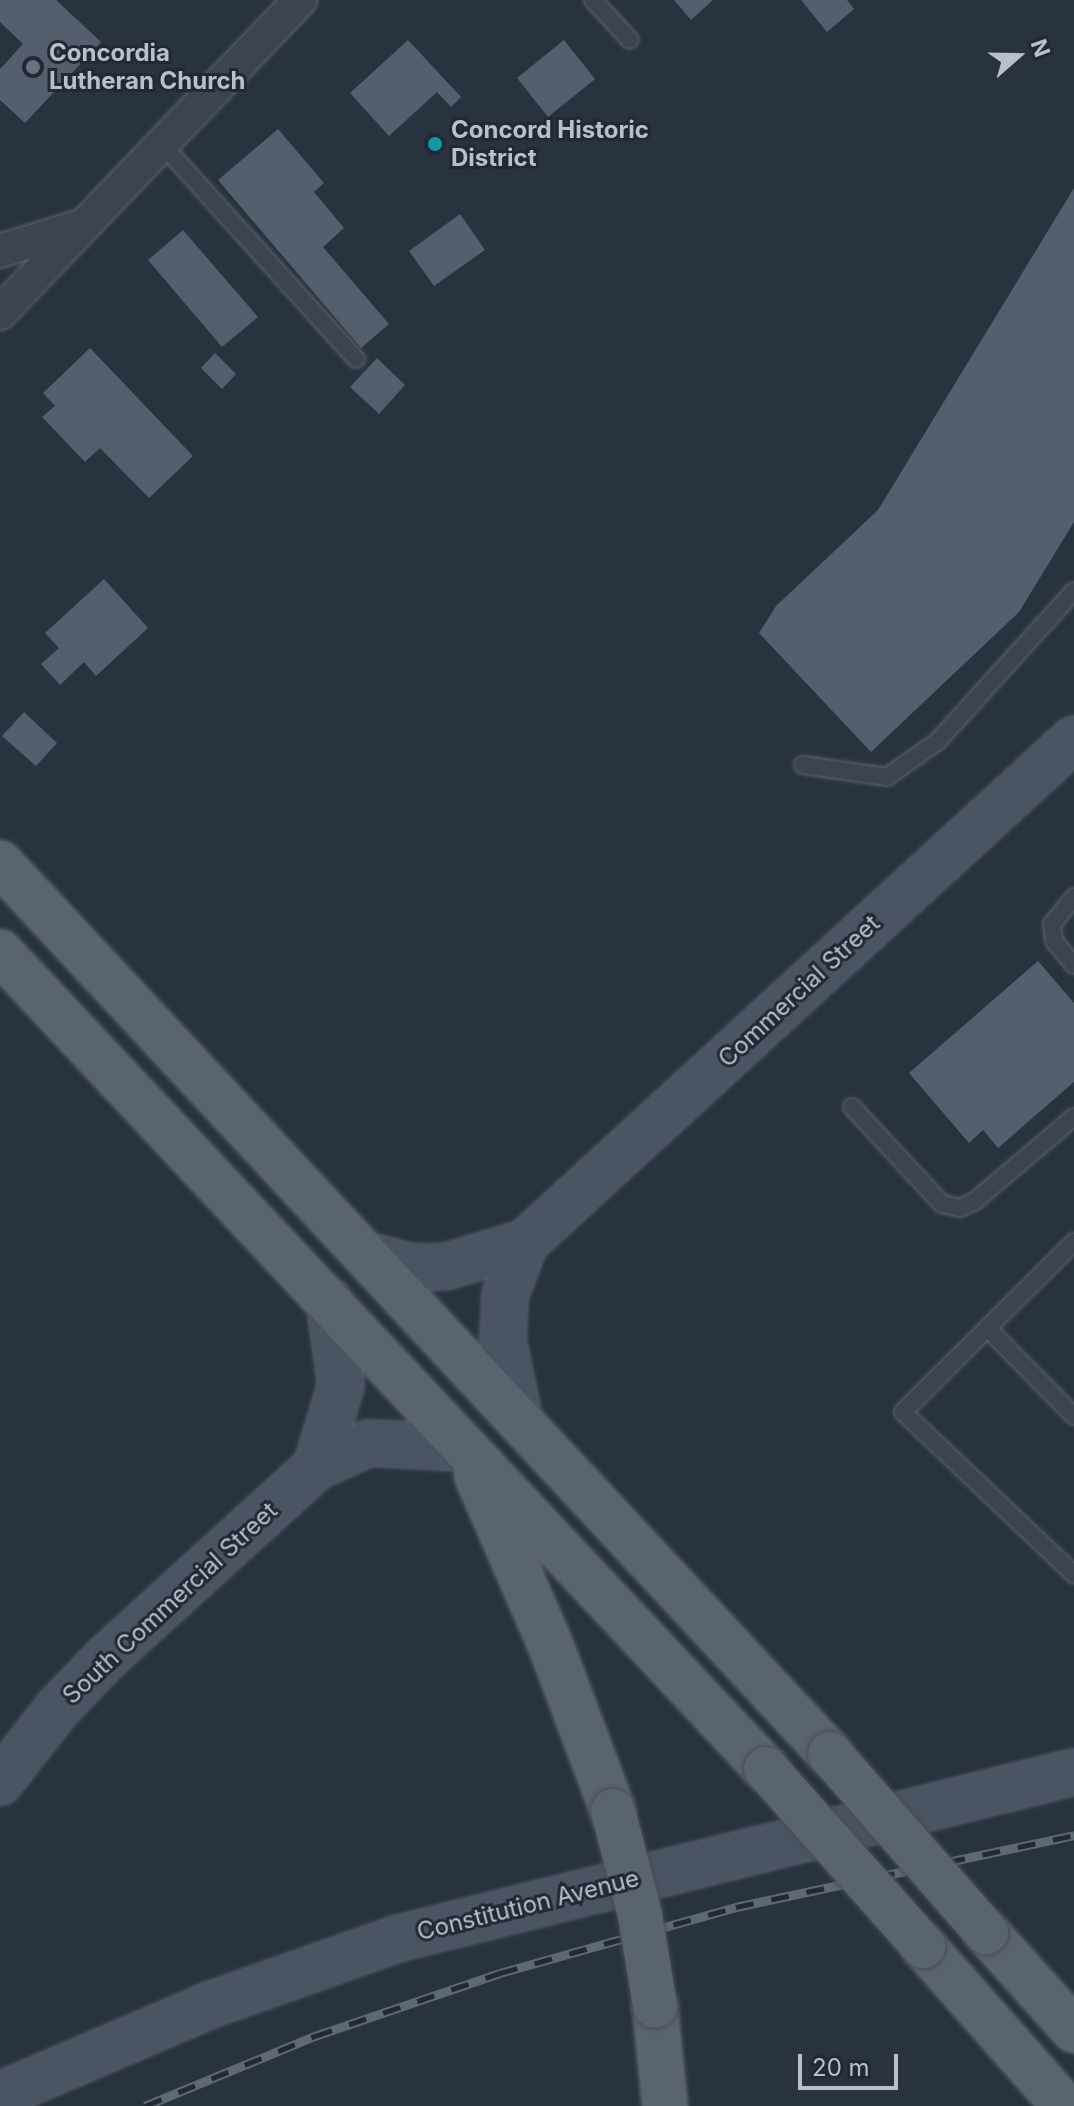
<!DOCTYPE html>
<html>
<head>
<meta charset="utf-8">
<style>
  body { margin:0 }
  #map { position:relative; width:1074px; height:2106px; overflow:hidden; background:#28333f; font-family:Inter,sans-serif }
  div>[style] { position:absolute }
  .building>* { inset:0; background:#545e6c }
  .roads { filter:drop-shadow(0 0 2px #5a636c) drop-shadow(0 0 2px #5a636c) }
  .lane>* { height:16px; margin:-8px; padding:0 8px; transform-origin:8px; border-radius:8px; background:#3c454f }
  .street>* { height:32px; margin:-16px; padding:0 16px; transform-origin:16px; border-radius:16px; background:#3c454f }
  .secondary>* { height:44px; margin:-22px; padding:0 22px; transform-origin:22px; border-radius:22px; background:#4b5462 }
  .primary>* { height:44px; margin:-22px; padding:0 22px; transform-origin:22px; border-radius:22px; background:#5a646f }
  .rail>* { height:9px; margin-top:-4.5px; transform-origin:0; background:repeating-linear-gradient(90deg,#212a34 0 18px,#5f6975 0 36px); box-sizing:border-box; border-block:2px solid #5f6975 }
  .bridges { filter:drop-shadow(0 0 2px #464e58) drop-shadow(0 0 2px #464e58) }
  .primary-bridge>* { height:44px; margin:-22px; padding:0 22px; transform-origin:22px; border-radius:22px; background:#5a646f }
  .dots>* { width:22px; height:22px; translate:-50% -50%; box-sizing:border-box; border:4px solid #212a34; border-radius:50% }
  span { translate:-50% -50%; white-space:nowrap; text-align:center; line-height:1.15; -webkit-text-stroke:6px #212a34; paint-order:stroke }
  .poi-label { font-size:24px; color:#b9c0c9; font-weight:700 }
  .left { translate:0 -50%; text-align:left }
  .street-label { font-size:24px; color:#b9c0c9 }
  .north { position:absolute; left:978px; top:16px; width:80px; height:80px; -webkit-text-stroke:6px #212a34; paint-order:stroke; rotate:70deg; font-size:22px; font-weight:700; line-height:32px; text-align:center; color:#b9c0c9 }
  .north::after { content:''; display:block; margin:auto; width:28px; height:36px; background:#b9c0c9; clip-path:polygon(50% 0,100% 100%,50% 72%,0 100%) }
  .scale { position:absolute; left:798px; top:2054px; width:100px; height:36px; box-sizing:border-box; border:4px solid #b9c0c9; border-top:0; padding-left:10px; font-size:24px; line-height:28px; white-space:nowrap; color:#b9c0c9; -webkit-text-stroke:6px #212a34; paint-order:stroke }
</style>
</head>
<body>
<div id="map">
  <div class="building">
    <i style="clip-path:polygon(0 0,56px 0,101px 42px,25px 123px,0 100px,0 69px,23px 44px,0 22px)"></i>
    <i style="clip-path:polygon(674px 0,713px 0,691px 20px)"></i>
    <i style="clip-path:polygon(801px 0,847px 0,854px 9px,827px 32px)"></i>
    <i style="clip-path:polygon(408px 40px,461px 97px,451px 107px,437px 92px,389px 136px,350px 93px)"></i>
    <i style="clip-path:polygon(564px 40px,595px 79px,548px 117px,517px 78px)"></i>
    <i style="clip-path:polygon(278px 129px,324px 183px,314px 192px,344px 228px,323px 247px,389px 324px,361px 348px,218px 180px)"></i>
    <i style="clip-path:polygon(1074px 188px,1074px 522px,1019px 612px,871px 752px,759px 633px,776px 606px,878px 510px)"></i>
    <i style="clip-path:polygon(460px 214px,485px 250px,434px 286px,409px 251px)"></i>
    <i style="clip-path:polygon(183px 230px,258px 317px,222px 347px,148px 260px)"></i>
    <i style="clip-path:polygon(90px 348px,193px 456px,149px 498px,100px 448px,85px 462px,42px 417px,55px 406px,43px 393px)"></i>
    <i style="clip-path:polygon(215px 353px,236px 374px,222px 389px,201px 368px)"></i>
    <i style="clip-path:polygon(377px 358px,405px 385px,379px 414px,350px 387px)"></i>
    <i style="clip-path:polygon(104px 579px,148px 628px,96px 676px,84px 662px,60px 685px,41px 664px,59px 648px,45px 633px)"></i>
    <i style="clip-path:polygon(24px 712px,57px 743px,36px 766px,2px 736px)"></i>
    <i style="clip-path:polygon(1038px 961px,1074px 1003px,1074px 1082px,998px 1148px,983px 1130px,969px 1143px,909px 1073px)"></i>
  </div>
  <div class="roads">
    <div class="lane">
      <i style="left:593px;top:0;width:54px;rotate:47.2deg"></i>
      <i style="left:161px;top:143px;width:291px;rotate:47.9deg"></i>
      <i style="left:803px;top:765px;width:85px;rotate:8.1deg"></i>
      <i style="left:887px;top:777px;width:62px;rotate:-35.2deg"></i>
      <i style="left:938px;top:741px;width:202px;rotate:-47.8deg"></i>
      <i style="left:1074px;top:897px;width:35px;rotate:129deg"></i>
      <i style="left:1052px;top:924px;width:17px;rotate:83deg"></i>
      <i style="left:1054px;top:941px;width:31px;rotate:50deg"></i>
      <i style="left:852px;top:1107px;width:132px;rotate:47.1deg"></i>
      <i style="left:942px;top:1204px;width:18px;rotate:13deg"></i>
      <i style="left:960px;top:1208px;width:17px;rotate:-25deg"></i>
      <i style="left:975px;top:1201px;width:130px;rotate:-40.3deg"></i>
      <i style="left:1074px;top:1242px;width:241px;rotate:135.2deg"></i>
      <i style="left:903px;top:1412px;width:236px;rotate:43.5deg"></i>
      <i style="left:987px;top:1328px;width:124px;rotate:45.3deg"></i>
    </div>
    <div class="street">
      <i style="left:0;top:251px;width:82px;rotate:-17.1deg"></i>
      <i style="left:0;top:313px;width:434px;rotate:-46.2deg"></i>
    </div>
    <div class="secondary">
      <i style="left:369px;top:1256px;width:44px;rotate:14.3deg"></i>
      <i style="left:412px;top:1267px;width:32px"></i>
      <i style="left:444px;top:1267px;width:84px;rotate:-16.5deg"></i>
      <i style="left:525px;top:1243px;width:745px;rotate:-42.55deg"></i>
      <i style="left:519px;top:1418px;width:80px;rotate:-101.6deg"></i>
      <i style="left:503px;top:1340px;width:44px;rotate:-87.4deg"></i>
      <i style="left:505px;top:1296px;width:57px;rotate:-69.3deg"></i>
      <i style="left:316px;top:1467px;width:86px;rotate:-73deg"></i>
      <i style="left:341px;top:1385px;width:85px;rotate:-98.1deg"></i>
      <i style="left:0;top:1782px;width:93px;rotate:-52deg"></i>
      <i style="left:57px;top:1709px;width:69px;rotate:-46.2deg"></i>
      <i style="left:105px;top:1659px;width:285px;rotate:-42.3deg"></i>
      <i style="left:316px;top:1467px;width:58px;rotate:-24.4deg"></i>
      <i style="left:369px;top:1443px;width:95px;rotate:3deg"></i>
      <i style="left:0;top:2095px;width:228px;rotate:-23.2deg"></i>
      <i style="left:210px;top:2005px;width:197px;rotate:-19.5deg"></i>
      <i style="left:396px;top:1939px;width:698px;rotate:-13.84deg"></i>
    </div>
    <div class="primary">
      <i style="left:0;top:863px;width:1218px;rotate:47.03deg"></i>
      <i style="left:0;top:952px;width:1120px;rotate:46.85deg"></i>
      <i style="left:477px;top:1476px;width:185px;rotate:66.5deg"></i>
      <i style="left:551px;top:1646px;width:176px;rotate:69.4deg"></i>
      <i style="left:986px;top:1932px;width:132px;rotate:48.1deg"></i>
      <i style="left:923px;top:1946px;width:213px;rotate:48.6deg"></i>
      <i style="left:655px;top:2006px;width:100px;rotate:84.3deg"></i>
    </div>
  </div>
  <div class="rail">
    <i style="left:145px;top:2106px;width:184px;rotate:-22.4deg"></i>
    <i style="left:315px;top:2036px;width:195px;rotate:-18.8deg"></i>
    <i style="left:500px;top:1973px;width:245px;rotate:-15.6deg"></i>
    <i style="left:736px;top:1907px;width:346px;rotate:-12deg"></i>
  </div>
  <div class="bridges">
    <div class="primary-bridge">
      <i style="left:830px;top:1754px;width:237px;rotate:48.8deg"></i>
      <i style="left:766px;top:1769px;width:237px;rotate:48.4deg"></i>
      <i style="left:613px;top:1811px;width:107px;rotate:75.4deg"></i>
      <i style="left:640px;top:1915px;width:92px;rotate:80.6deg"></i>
    </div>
  </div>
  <div class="dots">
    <i style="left:33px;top:67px;background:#6b7280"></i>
    <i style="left:435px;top:144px;background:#0f9aa8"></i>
  </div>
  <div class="poi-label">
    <span class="left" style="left:49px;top:67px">Concordia<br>Lutheran Church</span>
    <span class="left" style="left:451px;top:144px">Concord Historic<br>District</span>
  </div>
  <div class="street-label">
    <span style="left:799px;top:991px;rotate:-43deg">Commercial Street</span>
    <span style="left:170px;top:1603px;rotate:-43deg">South Commercial Street</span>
    <span style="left:528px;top:1905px;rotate:-14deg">Constitution Avenue</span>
  </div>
  <div class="north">N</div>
  <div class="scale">20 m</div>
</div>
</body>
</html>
